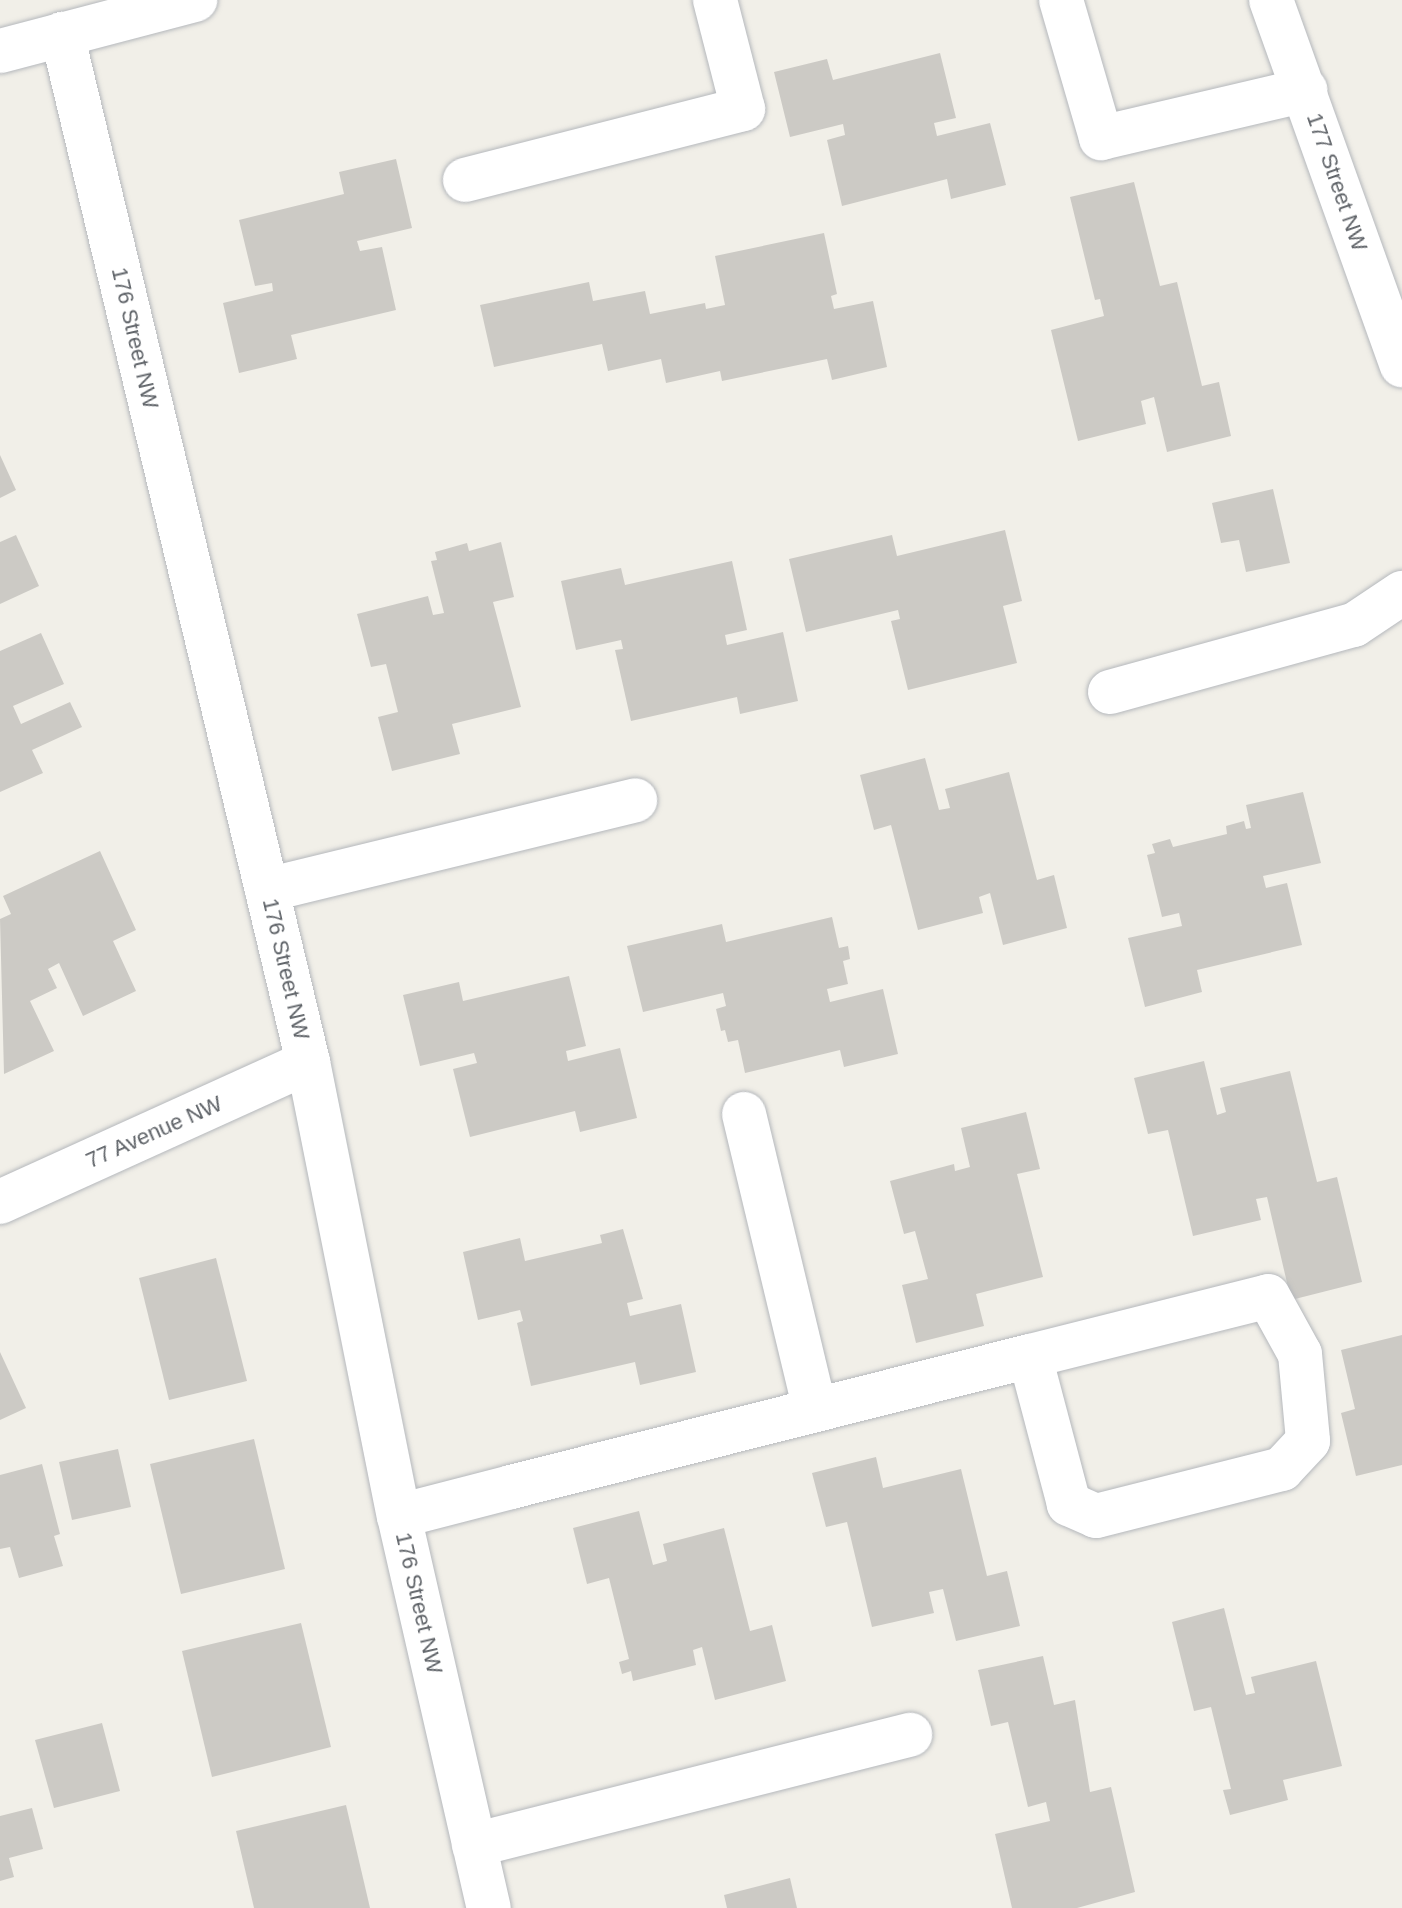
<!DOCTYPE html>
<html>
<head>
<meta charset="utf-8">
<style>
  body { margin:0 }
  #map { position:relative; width:1402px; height:1908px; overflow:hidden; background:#f1efe8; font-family:Arial,sans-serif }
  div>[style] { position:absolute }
  .building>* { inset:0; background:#cccac5 }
  .roads { filter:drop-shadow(0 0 2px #b5b8bc) drop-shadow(0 0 2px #b5b8bc) }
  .minor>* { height:44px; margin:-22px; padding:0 22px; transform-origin:22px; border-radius:22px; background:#fff }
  span { translate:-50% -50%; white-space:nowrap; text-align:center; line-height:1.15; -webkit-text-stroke:6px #fff; paint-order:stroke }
  .street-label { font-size:22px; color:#5f6368 }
</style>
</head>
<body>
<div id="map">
  <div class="building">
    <i style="clip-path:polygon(940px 53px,956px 118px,934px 123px,937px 136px,990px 123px,1006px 185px,951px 199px,947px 179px,842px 206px,827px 140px,845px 135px,843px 124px,790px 137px,774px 72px,827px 59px,833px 80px)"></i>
    <i style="clip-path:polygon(396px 159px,412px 228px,357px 241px,360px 251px,382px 247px,396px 310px,291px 335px,297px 359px,239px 373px,223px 303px,273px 291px,272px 283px,255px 286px,239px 220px,344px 194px,339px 172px)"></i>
    <i style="clip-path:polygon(1134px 182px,1160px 286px,1177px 282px,1202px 386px,1219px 382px,1231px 436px,1167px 452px,1154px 397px,1141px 401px,1146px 424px,1078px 441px,1051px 330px,1104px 316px,1100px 299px,1095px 300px,1070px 197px)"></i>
    <i style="clip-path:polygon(824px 233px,837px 294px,831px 296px,834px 309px,873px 301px,887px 367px,832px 380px,827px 359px,722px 381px,720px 371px,666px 383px,661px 359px,608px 371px,602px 344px,494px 367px,480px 305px,589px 282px,593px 301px,645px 291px,650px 314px,705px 303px,706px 309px,725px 305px,715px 256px)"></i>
    <i style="clip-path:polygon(0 455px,16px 490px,0 498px)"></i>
    <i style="clip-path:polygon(1273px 489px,1290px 563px,1246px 572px,1239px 540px,1221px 543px,1212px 503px)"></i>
    <i style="clip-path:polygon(1005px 530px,1022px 601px,1003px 606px,1017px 663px,908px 690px,891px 621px,900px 619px,898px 610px,806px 632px,789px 559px,892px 535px,897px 556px)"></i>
    <i style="clip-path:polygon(16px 535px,39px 586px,0 604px,0 542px)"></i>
    <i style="clip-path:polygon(501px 542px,514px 597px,493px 602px,521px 707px,452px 724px,460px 754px,392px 771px,378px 717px,398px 712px,386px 664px,371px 667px,357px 614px,428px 596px,433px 615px,444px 613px,431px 561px,437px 560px,435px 552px,467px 543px,469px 551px)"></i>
    <i style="clip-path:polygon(732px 561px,747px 630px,725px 635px,727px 645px,783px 632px,798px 701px,740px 714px,737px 697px,631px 721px,615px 650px,623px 649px,621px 640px,576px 650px,561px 581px,621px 568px,625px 585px)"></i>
    <i style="clip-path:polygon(41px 633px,64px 684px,13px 706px,21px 724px,70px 702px,82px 727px,32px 750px,43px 773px,0 792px,0 651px)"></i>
    <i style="clip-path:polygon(925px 758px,939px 810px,950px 808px,945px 789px,1009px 772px,1037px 880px,1054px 875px,1067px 928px,1003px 945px,990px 893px,979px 897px,983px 913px,918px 930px,891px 825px,874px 830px,860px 775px)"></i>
    <i style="clip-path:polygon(1303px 792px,1321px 863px,1263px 876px,1266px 888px,1287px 883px,1302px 945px,1197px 970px,1202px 992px,1145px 1007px,1128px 938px,1182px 926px,1179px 913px,1162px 917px,1147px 855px,1155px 853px,1152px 844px,1170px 839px,1173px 847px,1227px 834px,1226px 826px,1244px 821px,1246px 829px,1251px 828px,1246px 805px)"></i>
    <i style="clip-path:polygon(100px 851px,136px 930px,113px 941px,136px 991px,83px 1016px,59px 963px,48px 969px,57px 988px,30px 1001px,54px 1051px,4px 1074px,0 919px,11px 914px,3px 896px)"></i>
    <i style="clip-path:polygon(832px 917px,839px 948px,848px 946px,850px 959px,843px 961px,848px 984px,827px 989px,830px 1002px,883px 989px,898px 1054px,844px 1067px,840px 1050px,745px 1073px,738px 1040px,728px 1042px,725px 1030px,721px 1031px,716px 1009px,726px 1006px,723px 993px,643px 1012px,627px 946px,722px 924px,726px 942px)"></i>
    <i style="clip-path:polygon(569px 976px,586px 1046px,566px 1051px,568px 1061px,620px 1048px,637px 1118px,580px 1132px,575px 1111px,470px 1137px,453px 1069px,477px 1063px,474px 1053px,420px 1066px,403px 995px,459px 982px,463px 1001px)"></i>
    <i style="clip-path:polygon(1204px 1061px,1217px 1115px,1226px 1112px,1220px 1088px,1290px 1071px,1317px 1182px,1337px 1177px,1362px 1282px,1291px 1300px,1267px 1197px,1256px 1199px,1261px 1220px,1193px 1236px,1168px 1130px,1148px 1134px,1134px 1078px)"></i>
    <i style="clip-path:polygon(1026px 1112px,1040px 1169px,1017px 1174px,1043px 1277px,976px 1294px,984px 1326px,916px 1343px,902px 1285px,928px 1279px,915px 1231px,904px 1234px,890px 1181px,954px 1164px,955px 1171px,970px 1167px,961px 1128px)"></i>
    <i style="clip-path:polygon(623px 1229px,643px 1299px,627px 1303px,630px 1316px,681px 1304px,696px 1372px,640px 1385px,635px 1362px,531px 1386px,517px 1323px,523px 1321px,520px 1310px,478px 1320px,463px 1252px,520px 1238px,525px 1261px,602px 1243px,600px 1235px)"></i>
    <i style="clip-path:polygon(216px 1258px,247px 1381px,169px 1400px,139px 1278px)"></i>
    <i style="clip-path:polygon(1402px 1335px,1402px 1465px,1356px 1476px,1341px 1413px,1355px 1409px,1341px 1350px)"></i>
    <i style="clip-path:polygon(0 1352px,26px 1408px,0 1420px)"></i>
    <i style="clip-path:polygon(254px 1439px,285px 1569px,181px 1594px,150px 1464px)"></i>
    <i style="clip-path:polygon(118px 1449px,131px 1507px,72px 1520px,59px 1462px)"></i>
    <i style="clip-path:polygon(876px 1457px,883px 1488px,961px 1469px,987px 1576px,1007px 1571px,1020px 1626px,956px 1641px,943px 1589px,929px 1592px,934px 1613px,872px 1627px,847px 1522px,826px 1527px,812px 1473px)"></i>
    <i style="clip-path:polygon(42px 1464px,60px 1534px,54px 1536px,63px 1566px,19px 1578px,10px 1547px,0 1549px,0 1475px)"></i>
    <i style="clip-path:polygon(639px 1511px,653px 1565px,667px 1561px,663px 1544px,724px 1528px,750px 1631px,772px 1625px,786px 1681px,715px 1700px,702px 1647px,693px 1650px,696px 1665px,633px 1681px,631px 1671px,622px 1674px,619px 1662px,629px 1659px,609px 1578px,587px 1584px,573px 1528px)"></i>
    <i style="clip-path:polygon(1224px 1608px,1246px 1695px,1255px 1693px,1251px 1677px,1316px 1661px,1342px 1766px,1283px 1780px,1288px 1800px,1230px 1815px,1223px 1790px,1231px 1789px,1211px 1707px,1194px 1711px,1172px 1622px)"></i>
    <i style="clip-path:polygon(301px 1623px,331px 1747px,212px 1777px,182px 1651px)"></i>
    <i style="clip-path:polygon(1043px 1656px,1054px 1705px,1075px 1700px,1090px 1792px,1111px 1787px,1135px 1892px,1077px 1908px,1012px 1908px,995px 1834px,1050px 1821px,1046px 1802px,1028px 1807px,1008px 1722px,991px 1726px,978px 1670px)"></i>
    <i style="clip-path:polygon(102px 1723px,120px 1791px,54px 1808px,35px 1740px)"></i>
    <i style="clip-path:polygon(346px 1805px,370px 1908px,254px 1908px,236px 1831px)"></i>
    <i style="clip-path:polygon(32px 1808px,43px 1849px,9px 1858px,14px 1877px,0 1881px,0 1816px)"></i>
    <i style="clip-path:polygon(790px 1878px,797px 1908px,727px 1908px,724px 1895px)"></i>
  </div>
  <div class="roads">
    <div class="minor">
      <i style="left:1061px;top:0;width:144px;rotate:73.8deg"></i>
      <i style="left:1101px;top:138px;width:210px;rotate:-13.2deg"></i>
      <i style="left:1271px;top:0;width:388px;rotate:70.3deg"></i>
      <i style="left:62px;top:34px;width:1057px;rotate:76.54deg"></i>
      <i style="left:308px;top:1062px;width:463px;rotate:78.7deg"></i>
      <i style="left:399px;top:1516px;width:402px;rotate:77.1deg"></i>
      <i style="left:0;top:51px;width:202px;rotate:-14.7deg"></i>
      <i style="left:465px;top:180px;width:287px;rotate:-14.3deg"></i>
      <i style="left:743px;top:109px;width:113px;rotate:-104.4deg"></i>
      <i style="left:1110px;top:692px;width:253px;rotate:-15.4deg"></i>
      <i style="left:1354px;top:625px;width:58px;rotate:-33.7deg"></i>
      <i style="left:267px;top:890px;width:379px;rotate:-13.7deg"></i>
      <i style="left:744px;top:1114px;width:304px;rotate:76.5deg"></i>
      <i style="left:0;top:1202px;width:338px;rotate:-24.4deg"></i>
      <i style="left:399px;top:1516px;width:116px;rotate:-14.5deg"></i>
      <i style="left:511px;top:1487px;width:535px;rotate:-14.17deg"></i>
      <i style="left:1030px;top:1356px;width:245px;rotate:-14.1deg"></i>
      <i style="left:1268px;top:1296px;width:66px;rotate:61.1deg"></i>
      <i style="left:1300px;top:1354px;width:87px;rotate:84.7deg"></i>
      <i style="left:1308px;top:1441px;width:38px;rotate:133deg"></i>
      <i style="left:1282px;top:1469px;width:192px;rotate:165.8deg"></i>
      <i style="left:1096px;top:1516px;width:30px;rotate:-156deg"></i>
      <i style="left:1069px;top:1504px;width:153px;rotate:-104.8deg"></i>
      <i style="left:474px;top:1845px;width:450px;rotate:-14.2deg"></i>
    </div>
  </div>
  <div class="street-label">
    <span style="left:1337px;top:182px;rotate:71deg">177 Street NW</span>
    <span style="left:135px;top:338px;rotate:77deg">176 Street NW</span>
    <span style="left:286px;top:969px;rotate:77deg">176 Street NW</span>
    <span style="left:154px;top:1132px;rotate:-24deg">77 Avenue NW</span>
    <span style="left:419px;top:1603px;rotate:77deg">176 Street NW</span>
  </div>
</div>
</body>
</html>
